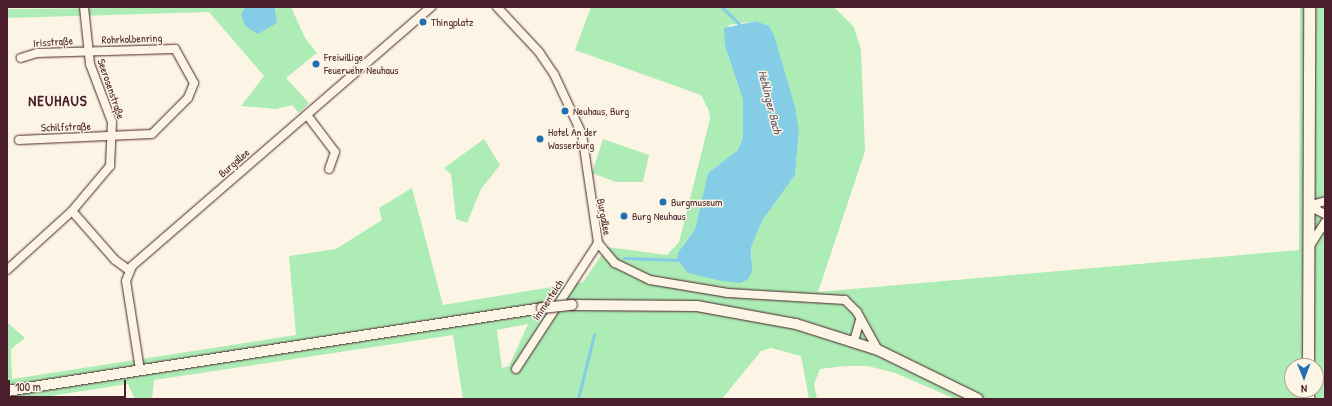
<!DOCTYPE html>
<html>
<head>
<meta charset="utf-8">
<style>
  body { margin:0 }
  #map { position:relative; width:1332px; height:406px; overflow:hidden; background:#fcf5e5; font-family:"Patrick Hand",sans-serif }
  div>[style] { position:absolute }
  .green>* { inset:0; background:#adecb4 }
  .water>* { inset:0; background:#85cde6 }
  .stream>* { height:2.5px; margin:-1.25px; padding:0 1.25px; transform-origin:1.25px; border-radius:1.25px; background:#85cde6 }
  .roads { filter:drop-shadow(0 0 1px #4a1f2b) drop-shadow(0 0 1px #4a1f2b) }
  .minor>* { height:8px; margin:-4px; padding:0 4px; transform-origin:4px; border-radius:4px; background:#fcf5e5 }
  .tertiary>* { height:10px; margin:-5px; padding:0 5px; transform-origin:5px; border-radius:5px; background:#fcf5e5 }
  .secondary>* { height:11px; margin:-5.5px; padding:0 5.5px; transform-origin:5.5px; border-radius:5.5px; background:#fcf5e5 }
  .bridges { filter:drop-shadow(0 0 1px #4a1f2b) drop-shadow(0 0 1px #4a1f2b) }
  .tertiary-bridge>* { height:10px; margin:-5px; padding:0 5px; transform-origin:5px; border-radius:5px; background:#fcf5e5 }
  .dots>* { width:11px; height:11px; translate:-50% -50%; box-sizing:border-box; border:2px solid #fcf5e5; border-radius:50% }
  span { translate:-50% -50%; white-space:nowrap; text-align:center; line-height:1.15; -webkit-text-stroke:3px #fcf5e5; paint-order:stroke }
  .poi-label { font-size:11px; color:#4a1f2b }
  .left { translate:0 -50%; text-align:left }
  .street-label { font-size:11px; color:#4a1f2b }
  .water-label { font-size:12px; color:#5c5363; font-style:italic }
  .district-label { font-size:15px; color:#4a1f2b; font-weight:700; letter-spacing:1px }
  .frame { position:absolute; inset:0; border:8px solid #4a1f2b; pointer-events:none }
  .north { position:absolute; left:1284px; top:358px; width:40px; height:40px; box-sizing:border-box; background:#fcf5e5; border:1px solid #b59f9b; border-radius:50%; rotate:179deg; font-size:11px; font-weight:700; line-height:16px; text-align:center; color:#4a1f2b }
  .north::after { content:''; display:block; margin:auto; width:14px; height:18px; background:#1f6fb2; clip-path:polygon(50% 0,100% 100%,50% 72%,0 100%) }
  .scale { position:absolute; left:8px; top:380px; width:118px; height:18px; box-sizing:border-box; border:2px solid #4a1f2b; border-top:0; padding-left:5px; font-size:12px; line-height:14px; white-space:nowrap; color:#4a1f2b; -webkit-text-stroke:3px #fcf5e5; paint-order:stroke }
</style>
</head>
<body>
<div id="map">
  <div class="green">
    <i style="clip-path:polygon(245px 7px,241px 14px,276px 14px,275px 7px,291px 7px,305px 38px,317px 53px,286px 78px,309px 103px,299px 113px,292px 105px,276px 109px,241px 106px,264px 76px,209px 12px,7px 18px,7px 9px)"></i>
    <i style="clip-path:polygon(evenodd,591px 7px,834px 7px,854px 27px,861px 50px,865px 151px,818px 292px,1299px 250px,1300px 7px,1325px 7px,1325px 399px,955px 399px,895px 373px,868px 366px,844px 366px,820px 369px,814px 384px,817px 399px,809px 399px,801px 356px,771px 348px,761px 351px,722px 399px,463px 399px,453px 335px,154px 380px,152px 399px,135px 399px,128px 384px,31px 399px,7px 399px,7px 322px,25px 338px,11px 349px,12px 379px,296px 335px,289px 256px,336px 249px,382px 220px,379px 208px,412px 188px,443px 305px,583px 282px,607px 247px,667px 255px,679px 242px,710px 119px,709px 111px,701px 95px,575px 50px,591px 7px,756px 21px,769px 26px,774px 35px,799px 131px,795px 175px,762px 221px,751px 248px,752px 260px,682px 247px,695px 229px,708px 173px,738px 150px,743px 137px,743px 100px,725px 46px,729px 25px,756px 21px,591px 7px,528px 324px,509px 366px,502px 368px,497px 330px,528px 324px,591px 7px,1292px 366px,1316px 366px,1316px 390px,1292px 390px,1292px 366px)"></i>
    <i style="clip-path:polygon(484px 139px,500px 165px,481px 189px,467px 223px,456px 219px,451px 174px,444px 168px)"></i>
    <i style="clip-path:polygon(603px 139px,649px 155px,643px 182px,616px 182px,592px 173px)"></i>
  </div>
  <div class="water">
    <i style="clip-path:polygon(245px 7px,275px 7px,277px 23px,258px 34px,245px 26px,241px 14px)"></i>
    <i style="clip-path:polygon(756px 21px,769px 26px,774px 35px,795px 107px,799px 131px,795px 175px,762px 221px,751px 248px,752px 272px,748px 279px,741px 283px,722px 281px,688px 273px,677px 260px,678px 253px,695px 229px,708px 173px,738px 150px,743px 137px,743px 100px,725px 46px,724px 28px)"></i>
  </div>
  <div class="stream">
    <i style="left:722px;top:7px;width:28px;rotate:44deg"></i>
    <i style="left:624px;top:258px;width:55px;rotate:2.1deg"></i>
    <i style="left:578px;top:399px;width:66px;rotate:-76deg"></i>
  </div>
  <div class="roads">
    <div class="minor">
      <i style="left:497px;top:7px;width:62px;rotate:47deg"></i>
      <i style="left:539px;top:52px;width:27px;rotate:56deg"></i>
      <i style="left:554px;top:74px;width:66px;rotate:65deg"></i>
      <i style="left:582px;top:134px;width:110px;rotate:81.6deg"></i>
      <i style="left:598px;top:243px;width:26px;rotate:50deg"></i>
      <i style="left:615px;top:263px;width:39px;rotate:26deg"></i>
      <i style="left:650px;top:280px;width:79px;rotate:9.5deg"></i>
      <i style="left:728px;top:293px;width:117px;rotate:3.4deg"></i>
      <i style="left:845px;top:300px;width:17px;rotate:45deg"></i>
      <i style="left:857px;top:312px;width:43px;rotate:61.1deg"></i>
      <i style="left:307px;top:115px;width:46px;rotate:52.9deg"></i>
      <i style="left:335px;top:152px;width:18px;rotate:109deg"></i>
      <i style="left:19px;top:140px;width:133px;rotate:-2.6deg"></i>
      <i style="left:152px;top:134px;width:51px;rotate:-45deg"></i>
      <i style="left:188px;top:98px;width:16px;rotate:-68deg"></i>
      <i style="left:194px;top:83px;width:39px;rotate:-119deg"></i>
      <i style="left:175px;top:49px;width:138px;rotate:178.3deg"></i>
      <i style="left:37px;top:53px;width:17px;rotate:163deg"></i>
      <i style="left:1309px;top:206px;width:18px;rotate:27deg"></i>
      <i style="left:1309px;top:206px;width:17px;rotate:-17deg"></i>
      <i style="left:72px;top:211px;width:65px;rotate:48.7deg"></i>
      <i style="left:115px;top:260px;width:17px;rotate:36deg"></i>
      <i style="left:1309px;top:247px;width:30px;rotate:-57deg"></i>
      <i style="left:7px;top:270px;width:88px;rotate:-42.2deg"></i>
      <i style="left:72px;top:211px;width:59px;rotate:-49.8deg"></i>
      <i style="left:110px;top:166px;width:44px;rotate:-87.4deg"></i>
      <i style="left:112px;top:122px;width:62px;rotate:-110.8deg"></i>
      <i style="left:90px;top:64px;width:57px;rotate:-96deg"></i>
      <i style="left:854px;top:341px;width:22px;rotate:-74deg"></i>
      <i style="left:516px;top:369px;width:150px;rotate:-56.9deg"></i>
      <i style="left:140px;top:370px;width:90px;rotate:-98.9deg"></i>
      <i style="left:126px;top:281px;width:16px;rotate:-68deg"></i>
      <i style="left:132px;top:266px;width:396px;rotate:-40.9deg"></i>
    </div>
    <div class="tertiary">
      <i style="left:572px;top:305px;width:125px;rotate:0.5deg"></i>
      <i style="left:697px;top:306px;width:101px;rotate:10.3deg"></i>
      <i style="left:796px;top:324px;width:86px;rotate:17.6deg"></i>
      <i style="left:878px;top:350px;width:111px;rotate:26.1deg"></i>
      <i style="left:7px;top:391px;width:541px;rotate:-8.82deg"></i>
    </div>
    <div class="secondary">
      <i style="left:1308px;top:366px;width:359px;rotate:-89.8deg"></i>
      <i style="left:1308px;top:399px;width:9px;rotate:-90deg"></i>
    </div>
  </div>
  <div class="bridges">
    <div class="tertiary-bridge">
      <i style="left:542px;top:308px;width:30px;rotate:-6deg"></i>
    </div>
  </div>
  <div class="dots">
    <i style="left:423px;top:22px;background:#1f6fb2"></i>
    <i style="left:316px;top:64px;background:#1f6fb2"></i>
    <i style="left:565px;top:111px;background:#1f6fb2"></i>
    <i style="left:540px;top:139px;background:#1f6fb2"></i>
    <i style="left:663px;top:202px;background:#1f6fb2"></i>
    <i style="left:624px;top:216px;background:#1f6fb2"></i>
  </div>
  <div class="poi-label">
    <span class="left" style="left:431px;top:22px">Thingplatz</span>
    <span class="left" style="left:324px;top:64px">Freiwillige<br>Feuerwehr Neuhaus</span>
    <span class="left" style="left:573px;top:111px">Neuhaus, Burg</span>
    <span class="left" style="left:548px;top:139px">Hotel An der<br>Wasserburg</span>
    <span class="left" style="left:671px;top:202px">Burgmuseum</span>
    <span class="left" style="left:632px;top:216px">Burg Neuhaus</span>
  </div>
  <div class="street-label">
    <span style="left:132px;top:39px;rotate:-2deg">Rohrkolbenring</span>
    <span style="left:53px;top:42px;rotate:-4deg">Irisstraße</span>
    <span style="left:111px;top:89px;rotate:71deg">Seerosenstraße</span>
    <span style="left:66px;top:127px;rotate:-2deg">Schilfstraße</span>
    <span style="left:234px;top:163px;rotate:-41deg">Burgallee</span>
    <span style="left:604px;top:217px;rotate:79deg">Burgallee</span>
    <span style="left:548px;top:300px;rotate:-56deg">Immenteich</span>
  </div>
  <div class="water-label">
    <span style="left:770px;top:102px;rotate:76deg">Hehlinger Bach</span>
  </div>
  <div class="district-label">
    <span style="left:58px;top:101px">NEUHAUS</span>
  </div>
  <div class="frame"></div>
  <div class="north">N</div>
  <div class="scale">100 m</div>
</div>
</body>
</html>
